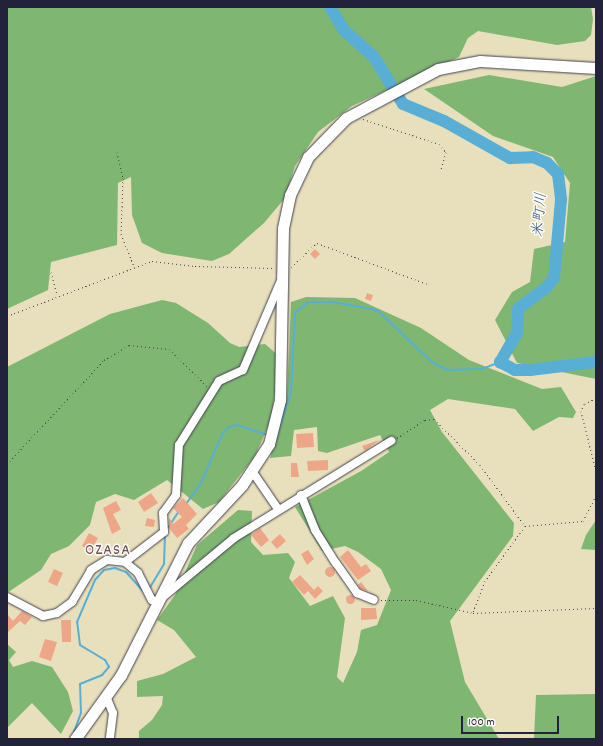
<!DOCTYPE html>
<html>
<head>
<meta charset="utf-8">
<style>
  body { margin:0 }
  #map { position:relative; width:603px; height:746px; overflow:hidden; background:#e8e0bc; font-family:Dekko,"Klee One",sans-serif }
  div>[style] { position:absolute }
  .forest>* { inset:0; background:#7fb672 }
  .stream>* { height:2px; margin:-1px; padding:0 1px; transform-origin:1px; border-radius:1px; background:#59aed6 }
  .river>* { height:12px; margin:-6px; padding:0 6px; transform-origin:6px; border-radius:6px; background:#59aed6 }
  .building>* { inset:0; background:#eda687 }
  .round { border-radius:50% }
  .path>* { height:1px; margin-top:-0.5px; transform-origin:0; background:repeating-linear-gradient(90deg,#403e4e 0 1px,transparent 0 4px) }
  .roads { filter:drop-shadow(0 0 1px #403e4e) drop-shadow(0 0 1px #403e4e) }
  .street>* { height:8px; margin:-4px; padding:0 4px; transform-origin:4px; border-radius:4px; background:#fff }
  .secondary>* { height:11px; margin:-5.5px; padding:0 5.5px; transform-origin:5.5px; border-radius:5.5px; background:#fff }
  span { translate:-50% -50%; white-space:nowrap; text-align:center; line-height:1.15; -webkit-text-stroke:3px #fdfcf7; paint-order:stroke }
  .water-label { font-size:15px; color:#385a79; font-style:italic }
  .quarter-label { font-size:16px; color:#695056; letter-spacing:1px }
  .frame { position:absolute; inset:0; border:8px solid #22223b; pointer-events:none }
  .scale { position:absolute; left:461px; top:716px; width:98px; height:18px; box-sizing:border-box; border:2px solid #22223b; border-top:0; padding-left:5px; font-size:12px; line-height:14px; white-space:nowrap; color:#22223b; -webkit-text-stroke:3px #fdfcf7; paint-order:stroke }
</style>
</head>
<body>
<div id="map">
  <div class="forest">
    <i style="clip-path:polygon(7px 7px,591px 7px,593px 19px,591px 35px,585px 41px,557px 45px,478px 31px,468px 38px,459px 57px,352px 106px,318px 132px,295px 166px,285px 198px,264px 223px,229px 254px,212px 261px,162px 253px,142px 243px,132px 215px,131px 177px,118px 183px,117px 245px,51px 262px,48px 290px,7px 309px)"></i>
    <i style="clip-path:polygon(489px 75px,562px 87px,596px 76px,596px 379px,517px 363px,495px 320px,512px 292px,530px 282px,534px 249px,565px 242px,570px 183px,553px 157px,493px 136px,424px 89px)"></i>
    <i style="clip-path:polygon(306px 297px,355px 298px,421px 328px,469px 360px,542px 389px,561px 387px,576px 412px,573px 418px,559px 417px,533px 431px,515px 409px,448px 399px,430px 410px,442px 432px,514px 523px,513px 536px,450px 621px,465px 682px,499px 739px,139px 739px,139px 731px,152px 720px,162px 705px,163px 696px,137px 697px,137px 681px,163px 674px,196px 657px,174px 630px,157px 620px,175px 595px,197px 545px,238px 510px,252px 511px,251px 542px,263px 555px,288px 553px,295px 562px,289px 578px,310px 606px,333px 596px,345px 618px,337px 677px,343px 683px,357px 652px,361px 630px,377px 625px,391px 590px,381px 569px,358px 552px,345px 546px,322px 551px,295px 507px,361px 471px,389px 452px,380px 435px,327px 453px,318px 451px,317px 427px,294px 430px,291px 456px,270px 458px,287px 398px,291px 302px)"></i>
    <i style="clip-path:polygon(162px 300px,176px 303px,208px 323px,230px 343px,239px 347px,265px 344px,280px 357px,271px 420px,255px 456px,219px 502px,203px 509px,167px 480px,134px 500px,115px 494px,96px 502px,90px 525px,69px 546px,51px 554px,41px 570px,7px 593px,7px 367px,110px 314px)"></i>
    <i style="clip-path:polygon(596px 520px,596px 550px,581px 549px,586px 535px)"></i>
    <i style="clip-path:polygon(7px 644px,16px 652px,9px 660px,13px 667px,32px 661px,52px 667px,68px 692px,73px 711px,61px 734px,32px 703px,7px 728px)"></i>
    <i style="clip-path:polygon(596px 694px,596px 739px,534px 739px,536px 695px)"></i>
  </div>
  <div class="stream">
    <i style="left:276px;top:438px;width:48px;rotate:-71.9deg"></i>
    <i style="left:291px;top:392px;width:79px;rotate:-87.1deg"></i>
    <i style="left:295px;top:313px;width:17px;rotate:-40deg"></i>
    <i style="left:308px;top:302px;width:25px"></i>
    <i style="left:333px;top:302px;width:45px;rotate:10.3deg"></i>
    <i style="left:377px;top:310px;width:76px;rotate:43.4deg"></i>
    <i style="left:432px;top:362px;width:17px;rotate:28deg"></i>
    <i style="left:447px;top:370px;width:35px;rotate:-2deg"></i>
    <i style="left:482px;top:369px;width:19px;rotate:-21deg"></i>
    <i style="left:186px;top:504px;width:24px;rotate:-54deg"></i>
    <i style="left:200px;top:485px;width:55px;rotate:-66.3deg"></i>
    <i style="left:222px;top:435px;width:11px;rotate:-49deg"></i>
    <i style="left:229px;top:427px;width:8px;rotate:-14deg"></i>
    <i style="left:237px;top:425px;width:33px;rotate:18deg"></i>
    <i style="left:167px;top:529px;width:22px;rotate:-56deg"></i>
    <i style="left:149px;top:589px;width:29px;rotate:-59deg"></i>
    <i style="left:164px;top:564px;width:29px;rotate:-88deg"></i>
    <i style="left:74px;top:732px;width:20px;rotate:-70deg"></i>
    <i style="left:81px;top:713px;width:29px;rotate:-92deg"></i>
    <i style="left:80px;top:684px;width:24px;rotate:-22deg"></i>
    <i style="left:102px;top:675px;width:11px;rotate:-49deg"></i>
    <i style="left:109px;top:667px;width:8px;rotate:-120deg"></i>
    <i style="left:105px;top:660px;width:29px;rotate:-149deg"></i>
    <i style="left:80px;top:645px;width:23px;rotate:-97deg"></i>
    <i style="left:77px;top:622px;width:46px;rotate:-66.8deg"></i>
    <i style="left:95px;top:580px;width:13px;rotate:-48deg"></i>
    <i style="left:104px;top:570px;width:11px;rotate:-10deg"></i>
    <i style="left:115px;top:568px;width:12px;rotate:20deg"></i>
    <i style="left:126px;top:572px;width:27px;rotate:48deg"></i>
  </div>
  <div class="river">
    <i style="left:330px;top:7px;width:27px;rotate:59deg"></i>
    <i style="left:344px;top:30px;width:40px;rotate:42deg"></i>
    <i style="left:374px;top:57px;width:55px;rotate:58.3deg"></i>
    <i style="left:403px;top:104px;width:44px;rotate:22.5deg"></i>
    <i style="left:444px;top:121px;width:76px;rotate:29.3deg"></i>
    <i style="left:510px;top:158px;width:23px;rotate:-2deg"></i>
    <i style="left:533px;top:157px;width:15px;rotate:23deg"></i>
    <i style="left:547px;top:163px;width:16px;rotate:45deg"></i>
    <i style="left:558px;top:174px;width:26px;rotate:83deg"></i>
    <i style="left:561px;top:200px;width:78px;rotate:95.1deg"></i>
    <i style="left:554px;top:278px;width:11px;rotate:128deg"></i>
    <i style="left:547px;top:287px;width:36px;rotate:143deg"></i>
    <i style="left:518px;top:309px;width:24px;rotate:92deg"></i>
    <i style="left:517px;top:333px;width:34px;rotate:120deg"></i>
    <i style="left:500px;top:362px;width:17px;rotate:28deg"></i>
    <i style="left:515px;top:370px;width:15px"></i>
    <i style="left:530px;top:370px;width:66px;rotate:-6.9deg"></i>
  </div>
  <div class="building">
    <i style="clip-path:polygon(315px 249px,320px 254px,315px 259px,310px 254px)"></i>
    <i style="clip-path:polygon(367px 293px,373px 295px,371px 301px,365px 299px)"></i>
    <i style="clip-path:polygon(313px 433px,314px 447px,297px 448px,296px 434px)"></i>
    <i style="clip-path:polygon(379px 440px,365px 451px,362px 446px)"></i>
    <i style="clip-path:polygon(328px 460px,328px 470px,308px 471px,307px 461px)"></i>
    <i style="clip-path:polygon(291px 463px,297px 463px,299px 477px,291px 477px)"></i>
    <i style="clip-path:polygon(151px 493px,158px 503px,144px 512px,138px 502px)"></i>
    <i style="clip-path:polygon(183px 498px,197px 514px,186px 525px,189px 529px,177px 538px,169px 528px,169px 518px,173px 524px,182px 517px,173px 508px)"></i>
    <i style="clip-path:polygon(116px 501px,121px 510px,113px 514px,121px 529px,112px 534px,103px 508px)"></i>
    <i style="clip-path:polygon(147px 518px,155px 520px,154px 527px,145px 526px)"></i>
    <i style="clip-path:polygon(260px 528px,269px 540px,261px 547px,251px 535px)"></i>
    <i style="clip-path:polygon(89px 533px,98px 538px,91px 551px,82px 546px)"></i>
    <i style="clip-path:polygon(280px 534px,286px 541px,277px 549px,271px 542px)"></i>
    <i style="clip-path:polygon(308px 550px,314px 559px,307px 565px,301px 554px)"></i>
    <i style="clip-path:polygon(348px 550px,361px 567px,366px 564px,371px 571px,358px 580px,340px 557px)"></i>
    <i class="round" style="left:325px;top:567px;width:10px;height:10px"></i>
    <i style="clip-path:polygon(54px 569px,63px 573px,57px 586px,48px 582px)"></i>
    <i style="clip-path:polygon(300px 575px,314px 590px,318px 586px,323px 591px,315px 599px,308px 591px,304px 595px,292px 582px)"></i>
    <i style="clip-path:polygon(361px 582px,368px 591px,361px 589px,358px 585px)"></i>
    <i class="round" style="left:345.5px;top:594.5px;width:9px;height:9px"></i>
    <i style="clip-path:polygon(361px 608px,376px 608px,377px 619px,361px 620px)"></i>
    <i style="clip-path:polygon(22px 611px,32px 617px,25px 625px,20px 621px,7px 633px,7px 614px,13px 621px)"></i>
    <i style="clip-path:polygon(61px 620px,71px 620px,71px 642px,62px 642px)"></i>
    <i style="clip-path:polygon(45px 639px,57px 642px,51px 661px,39px 657px)"></i>
  </div>
  <div class="path">
    <i style="left:363px;top:119px;width:80px;rotate:18.2deg"></i>
    <i style="left:439px;top:144px;width:11px;rotate:49deg"></i>
    <i style="left:446px;top:152px;width:19px;rotate:106deg"></i>
    <i style="left:117px;top:152px;width:27px;rotate:77deg"></i>
    <i style="left:123px;top:178px;width:56px;rotate:92deg"></i>
    <i style="left:121px;top:234px;width:35px;rotate:68deg"></i>
    <i style="left:291px;top:267px;width:35px;rotate:-43deg"></i>
    <i style="left:317px;top:243px;width:117px;rotate:20.4deg"></i>
    <i style="left:51px;top:272px;width:23px;rotate:75deg"></i>
    <i style="left:7px;top:316px;width:155px;rotate:-20.8deg"></i>
    <i style="left:152px;top:261px;width:43px;rotate:6.6deg"></i>
    <i style="left:195px;top:266px;width:78px;rotate:1.5deg"></i>
    <i style="left:596px;top:398px;width:13px;rotate:153deg"></i>
    <i style="left:584px;top:404px;width:8px;rotate:113deg"></i>
    <i style="left:581px;top:411px;width:62px;rotate:76deg"></i>
    <i style="left:397px;top:438px;width:33px;rotate:-33deg"></i>
    <i style="left:425px;top:420px;width:9px;rotate:-6deg"></i>
    <i style="left:434px;top:419px;width:65px;rotate:45deg"></i>
    <i style="left:480px;top:465px;width:76px;rotate:53.6deg"></i>
    <i style="left:525px;top:526px;width:68px;rotate:126deg"></i>
    <i style="left:485px;top:581px;width:34px;rotate:111deg"></i>
    <i style="left:7px;top:464px;width:142px;rotate:-47deg"></i>
    <i style="left:104px;top:360px;width:29px;rotate:-31deg"></i>
    <i style="left:129px;top:345px;width:40px;rotate:5.7deg"></i>
    <i style="left:169px;top:349px;width:54px;rotate:44.3deg"></i>
    <i style="left:525px;top:526px;width:58px;rotate:-4.9deg"></i>
    <i style="left:583px;top:521px;width:28px;rotate:-63deg"></i>
    <i style="left:381px;top:600px;width:35px"></i>
    <i style="left:416px;top:600px;width:58px;rotate:12.8deg"></i>
    <i style="left:473px;top:613px;width:123px;rotate:-2.3deg"></i>
  </div>
  <div class="roads">
    <div class="street">
      <i style="left:252px;top:471px;width:46px;rotate:55.6deg"></i>
      <i style="left:301px;top:495px;width:38px;rotate:68deg"></i>
      <i style="left:315px;top:530px;width:39px;rotate:58deg"></i>
      <i style="left:336px;top:563px;width:37px;rotate:55deg"></i>
      <i style="left:357px;top:593px;width:18px;rotate:22deg"></i>
      <i style="left:125px;top:562px;width:49px;rotate:-37.6deg"></i>
      <i style="left:164px;top:532px;width:19px;rotate:-93deg"></i>
      <i style="left:163px;top:513px;width:22px;rotate:-54deg"></i>
      <i style="left:176px;top:495px;width:50px;rotate:-86.6deg"></i>
      <i style="left:179px;top:445px;width:75px;rotate:-58deg"></i>
      <i style="left:219px;top:381px;width:26px;rotate:-25deg"></i>
      <i style="left:243px;top:370px;width:95px;rotate:-67deg"></i>
      <i style="left:7px;top:597px;width:41px;rotate:27.8deg"></i>
      <i style="left:43px;top:616px;width:14px;rotate:-12deg"></i>
      <i style="left:57px;top:613px;width:19px;rotate:-36deg"></i>
      <i style="left:72px;top:602px;width:37px;rotate:-59deg"></i>
      <i style="left:91px;top:570px;width:19px;rotate:-32deg"></i>
      <i style="left:107px;top:560px;width:18px;rotate:6deg"></i>
      <i style="left:125px;top:562px;width:17px;rotate:40deg"></i>
      <i style="left:138px;top:573px;width:30px;rotate:63deg"></i>
      <i style="left:152px;top:600px;width:5px;rotate:22deg"></i>
      <i style="left:157px;top:602px;width:100px;rotate:-39.7deg"></i>
      <i style="left:234px;top:538px;width:185px;rotate:-31.7deg"></i>
      <i style="left:106px;top:696px;width:18px;rotate:68deg"></i>
      <i style="left:113px;top:713px;width:26px;rotate:97deg"></i>
    </div>
    <div class="secondary">
      <i style="left:75px;top:739px;width:79px;rotate:-54.3deg"></i>
      <i style="left:121px;top:675px;width:148px;rotate:-63.1deg"></i>
      <i style="left:188px;top:543px;width:79px;rotate:-47deg"></i>
      <i style="left:242px;top:485px;width:49px;rotate:-56.6deg"></i>
      <i style="left:269px;top:444px;width:45px;rotate:-76deg"></i>
      <i style="left:280px;top:400px;width:172px;rotate:-89deg"></i>
      <i style="left:283px;top:228px;width:34px;rotate:-78deg"></i>
      <i style="left:290px;top:195px;width:42px;rotate:-64.7deg"></i>
      <i style="left:308px;top:157px;width:54px;rotate:-45.7deg"></i>
      <i style="left:346px;top:118px;width:104px;rotate:-28deg"></i>
      <i style="left:438px;top:69px;width:43px;rotate:-10.8deg"></i>
      <i style="left:480px;top:61px;width:116px;rotate:3.5deg"></i>
    </div>
  </div>
  <div class="water-label">
    <span style="left:541px;top:215px;rotate:-85deg">米町川</span>
  </div>
  <div class="quarter-label">
    <span style="left:108px;top:551px">OZASA</span>
  </div>
  <div class="frame"></div>
  <div class="scale">100 m</div>
</div>
</body>
</html>
